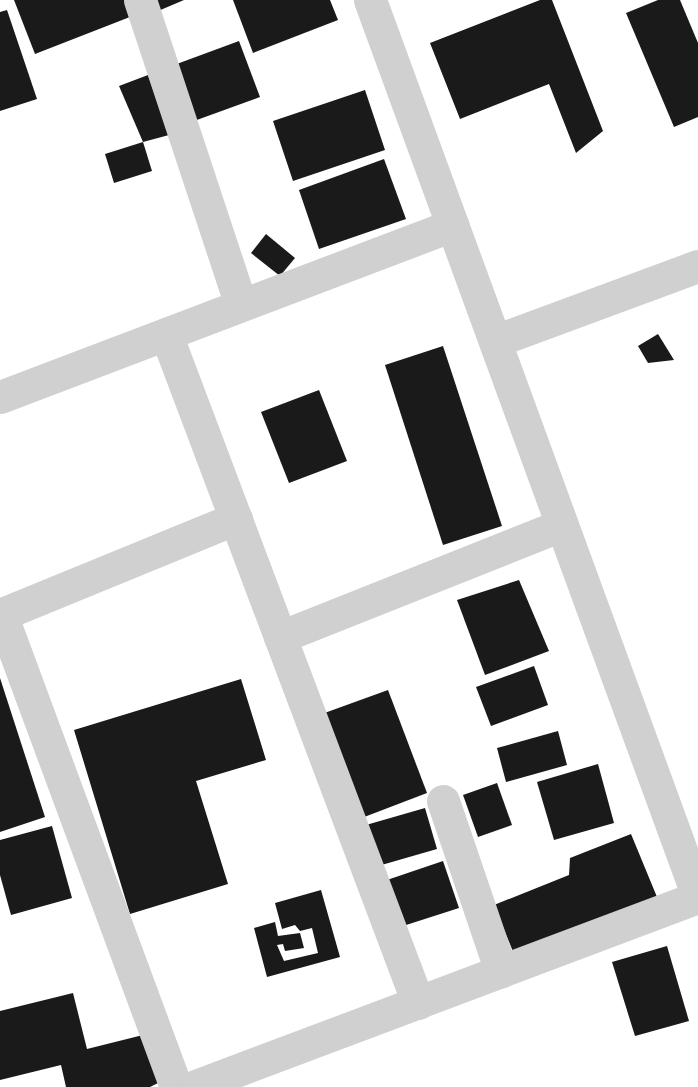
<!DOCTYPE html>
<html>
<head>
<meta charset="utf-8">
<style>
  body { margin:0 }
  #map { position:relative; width:698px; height:1087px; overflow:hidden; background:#fff; font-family:Inter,sans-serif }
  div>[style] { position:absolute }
  .building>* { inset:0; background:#1a1a1a }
  .street>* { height:33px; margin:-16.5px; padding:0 16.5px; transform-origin:16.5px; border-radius:16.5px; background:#d0d0d0 }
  span { translate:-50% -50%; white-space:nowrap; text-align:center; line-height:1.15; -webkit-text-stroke:6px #fff; paint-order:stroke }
</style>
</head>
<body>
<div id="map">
  <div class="building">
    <i style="clip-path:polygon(14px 0,130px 0,135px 15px,35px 54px)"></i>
    <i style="clip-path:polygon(145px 0,184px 0,151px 14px)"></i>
    <i style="clip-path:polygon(233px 0,330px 0,338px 20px,253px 53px)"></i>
    <i style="clip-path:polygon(540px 0,552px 0,603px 131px,576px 153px,549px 84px,460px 119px,430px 43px)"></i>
    <i style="clip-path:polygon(658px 0,680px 0,698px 43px,698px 117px,674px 127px,626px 13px)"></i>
    <i style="clip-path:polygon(7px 10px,37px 99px,0 111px,0 12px)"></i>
    <i style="clip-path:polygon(239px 41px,260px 97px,194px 121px,174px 65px)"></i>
    <i style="clip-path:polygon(148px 75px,169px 135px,143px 142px,119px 86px)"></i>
    <i style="clip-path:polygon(365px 90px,385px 150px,293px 181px,273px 121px)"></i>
    <i style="clip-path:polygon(143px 142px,152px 171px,114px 183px,105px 154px)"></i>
    <i style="clip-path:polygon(384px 159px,406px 219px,319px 249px,299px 190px)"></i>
    <i style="clip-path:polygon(266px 234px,295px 258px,280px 276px,251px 253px)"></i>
    <i style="clip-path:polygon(658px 334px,674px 360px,648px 363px,638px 346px)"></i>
    <i style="clip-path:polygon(443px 346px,502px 526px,443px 545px,385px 365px)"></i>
    <i style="clip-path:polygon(319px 390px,347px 461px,289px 483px,261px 412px)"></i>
    <i style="clip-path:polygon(519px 580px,549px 651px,485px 675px,457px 600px)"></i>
    <i style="clip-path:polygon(534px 666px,548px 705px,491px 726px,476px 687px)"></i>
    <i style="clip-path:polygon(0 678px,45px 817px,0 832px)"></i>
    <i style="clip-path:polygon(241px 679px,266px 760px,196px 781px,228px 884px,130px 914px,74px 730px)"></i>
    <i style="clip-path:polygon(388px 690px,427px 793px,359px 819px,319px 715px)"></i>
    <i style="clip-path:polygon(558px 731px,567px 765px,506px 782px,497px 748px)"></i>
    <i style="clip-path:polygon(598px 764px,614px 823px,554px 840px,537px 782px)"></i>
    <i style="clip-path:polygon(497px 783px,512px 825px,478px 837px,463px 795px)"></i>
    <i style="clip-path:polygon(425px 808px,437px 849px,378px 866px,366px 825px)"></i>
    <i style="clip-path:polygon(52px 826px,72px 898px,11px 915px,0 875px,0 840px)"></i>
    <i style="clip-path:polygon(631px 834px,657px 897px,514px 954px,494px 905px,569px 875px,570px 858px)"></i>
    <i style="clip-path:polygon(443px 861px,459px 908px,403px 926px,387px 880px)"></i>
    <i style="clip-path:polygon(321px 890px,340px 957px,267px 977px,254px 928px,275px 922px,278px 936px,300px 933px,304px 948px,285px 951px,283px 944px,277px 945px,284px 961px,318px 953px,312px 928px,300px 931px,295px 925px,282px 929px,275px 903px)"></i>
    <i style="clip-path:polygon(667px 946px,689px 1021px,635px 1036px,612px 962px)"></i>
    <i style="clip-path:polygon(73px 993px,87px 1049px,151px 1033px,160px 1082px,150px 1087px,66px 1087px,61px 1065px,0 1080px,0 1011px)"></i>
  </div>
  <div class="street">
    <i style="left:140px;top:0;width:321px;rotate:71.7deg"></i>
    <i style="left:370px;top:0;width:955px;rotate:69.91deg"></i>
    <i style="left:166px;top:334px;width:715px;rotate:69.36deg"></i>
    <i style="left:495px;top:341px;width:216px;rotate:-20.3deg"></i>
    <i style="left:0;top:397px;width:484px;rotate:-20.8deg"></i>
    <i style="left:1px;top:614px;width:504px;rotate:69.7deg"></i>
    <i style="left:0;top:615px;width:255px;rotate:-22.3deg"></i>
    <i style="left:280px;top:637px;width:303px;rotate:-21.7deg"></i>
    <i style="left:443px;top:801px;width:180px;rotate:71.2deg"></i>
    <i style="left:193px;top:1087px;width:540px;rotate:-20.62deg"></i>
  </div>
</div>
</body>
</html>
